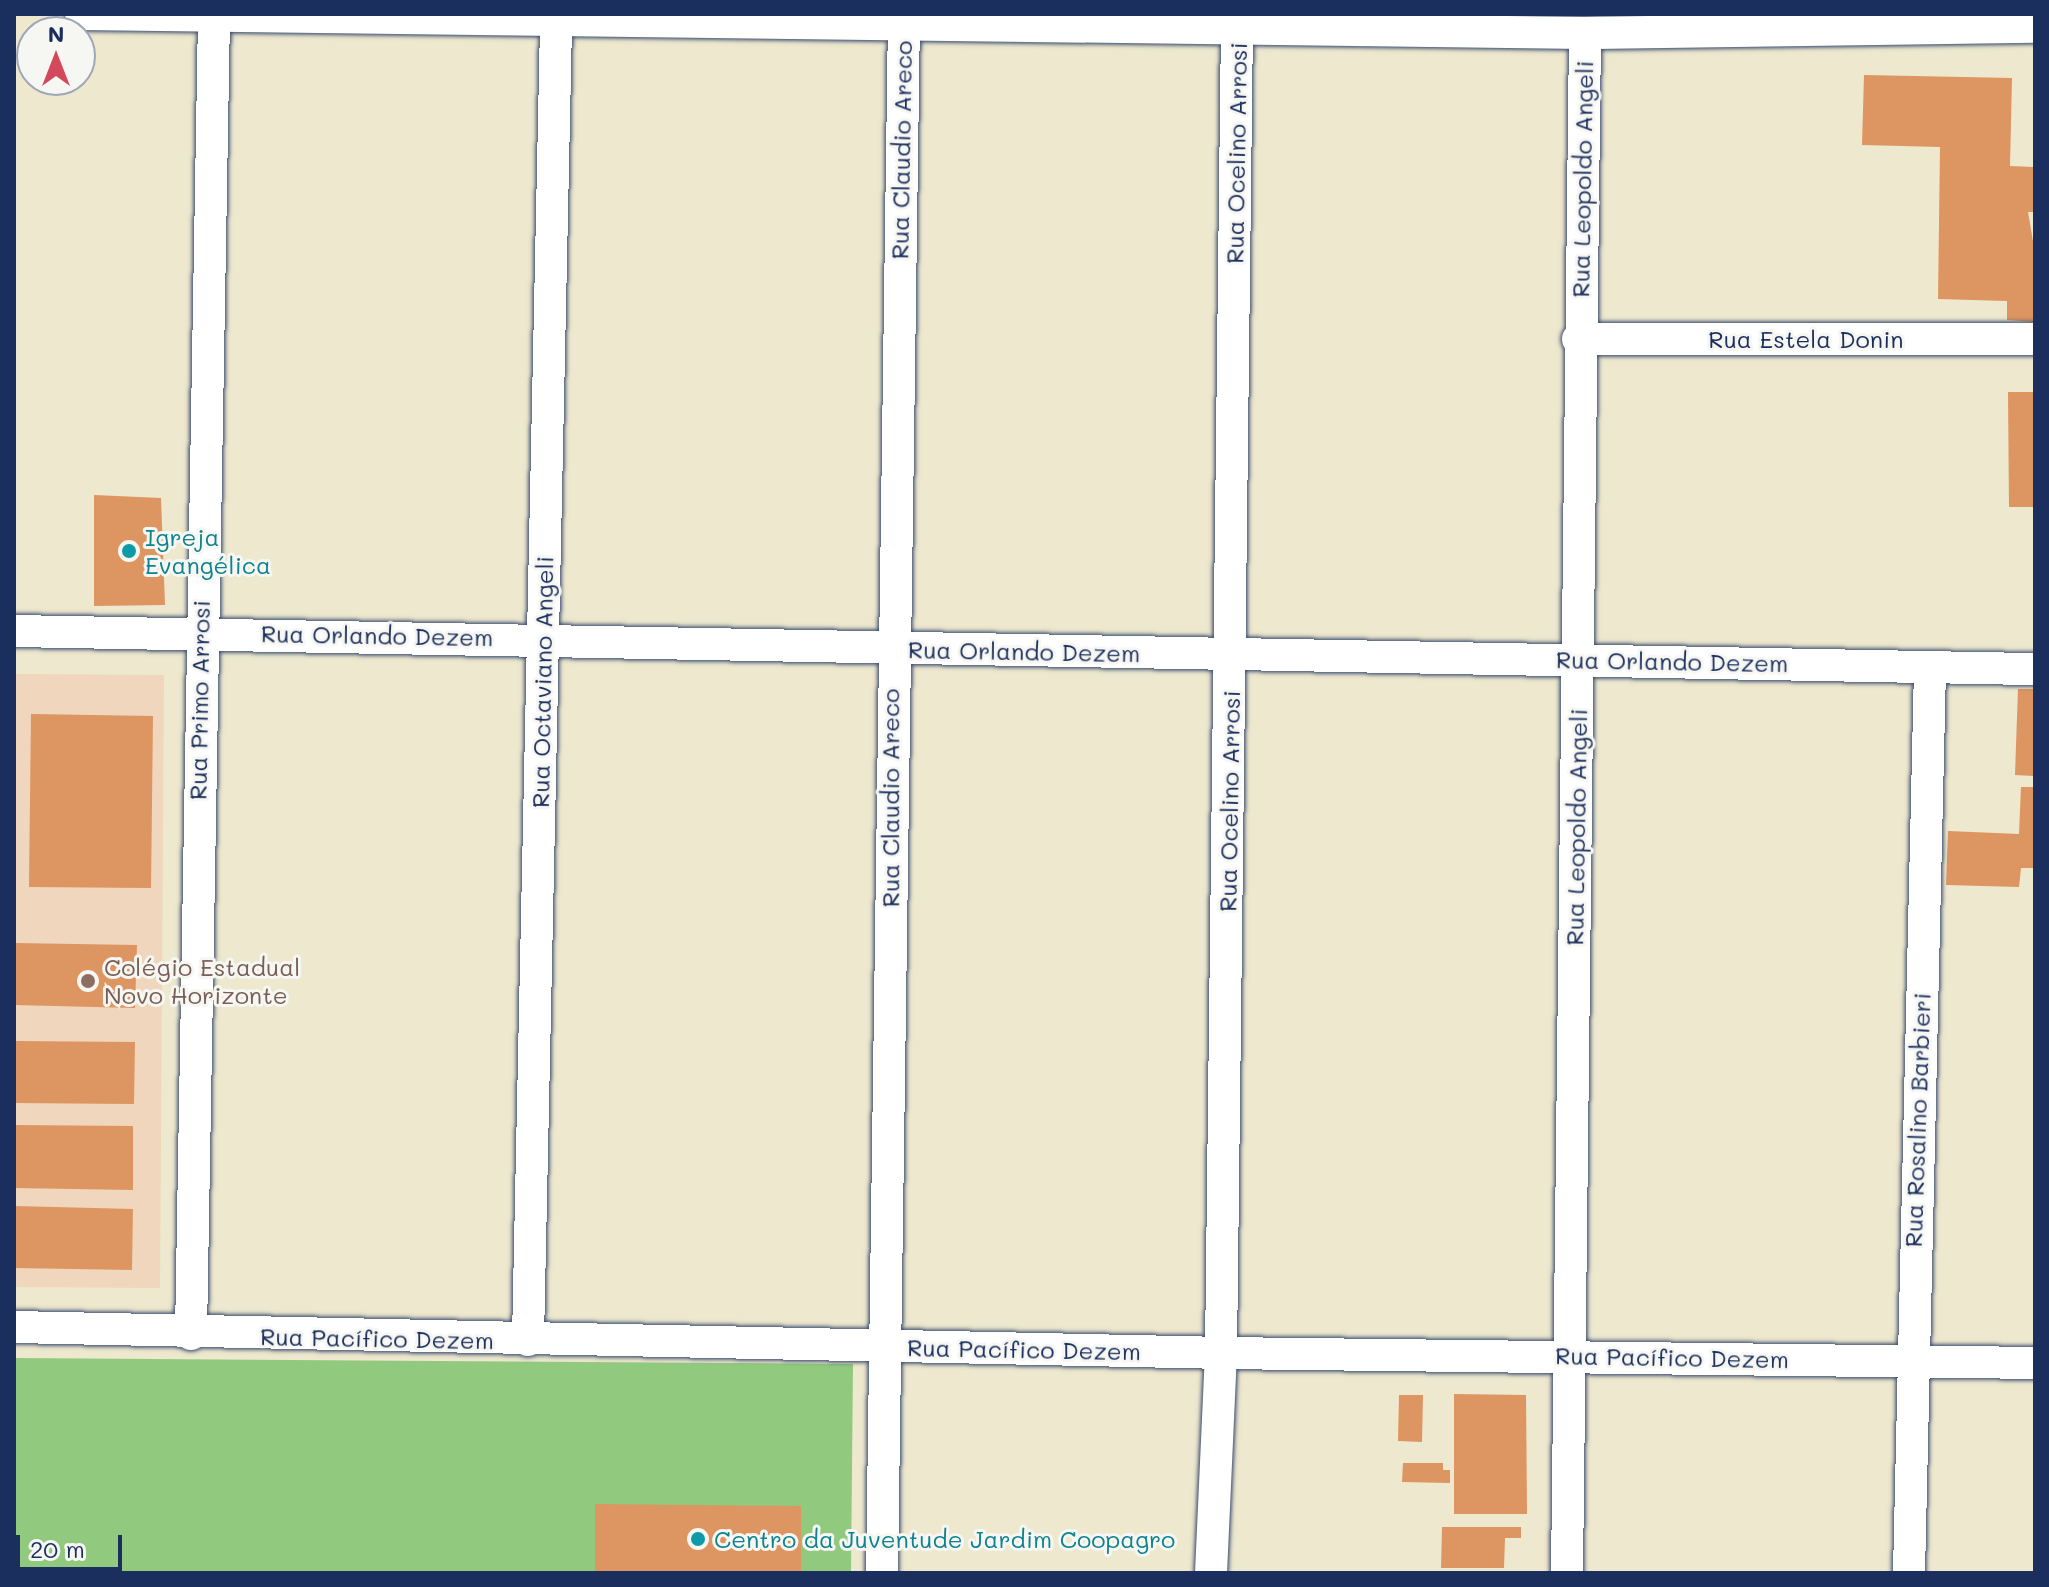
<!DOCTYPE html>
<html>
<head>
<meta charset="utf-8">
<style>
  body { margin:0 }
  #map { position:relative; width:2049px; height:1587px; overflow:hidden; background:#ede8ce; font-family:Mali,sans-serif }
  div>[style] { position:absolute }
  .built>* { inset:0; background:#f0d6bc }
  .green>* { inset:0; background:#91ca7e }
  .building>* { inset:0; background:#dd9561 }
  .roads { filter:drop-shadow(0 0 2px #3a4b6f) drop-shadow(0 0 2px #3a4b6f) }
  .street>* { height:32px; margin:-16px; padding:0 16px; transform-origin:16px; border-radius:16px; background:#fff }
  .dots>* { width:22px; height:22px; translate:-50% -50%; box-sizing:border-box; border:4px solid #f6f6f2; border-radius:50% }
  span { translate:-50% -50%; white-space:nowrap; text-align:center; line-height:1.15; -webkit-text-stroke:6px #f6f6f2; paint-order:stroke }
  .street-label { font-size:24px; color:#1b2f5e }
  .culture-label { font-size:24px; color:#0d838f }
  .left { translate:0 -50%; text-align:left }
  .education-label { font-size:24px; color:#785e54 }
  .frame { position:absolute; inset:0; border:16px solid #1b2f5e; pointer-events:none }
  .north { position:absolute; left:16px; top:16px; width:80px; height:80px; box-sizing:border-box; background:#f6f6f2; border:2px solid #9ea6b7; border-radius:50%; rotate:0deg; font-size:22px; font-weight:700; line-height:32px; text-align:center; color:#1b2f5e }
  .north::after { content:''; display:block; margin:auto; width:28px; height:36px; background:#d1495b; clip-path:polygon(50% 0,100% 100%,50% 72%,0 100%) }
  .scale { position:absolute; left:16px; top:1535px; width:106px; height:36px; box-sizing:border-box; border:4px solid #1b2f5e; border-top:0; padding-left:10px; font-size:24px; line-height:28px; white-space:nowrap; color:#1b2f5e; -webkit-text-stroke:6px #f6f6f2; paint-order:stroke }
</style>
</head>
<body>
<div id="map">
  <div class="built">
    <i style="clip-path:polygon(14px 674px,164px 675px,160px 1288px,14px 1287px)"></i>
  </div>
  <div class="green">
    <i style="clip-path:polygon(14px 1358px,853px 1364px,851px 1573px,14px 1573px)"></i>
  </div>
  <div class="building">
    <i style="clip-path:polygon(1864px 75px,2012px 78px,2010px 166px,2035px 167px,2035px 212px,2028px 212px,2035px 253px,2035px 322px,2007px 320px,2007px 301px,1938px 299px,1940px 147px,1862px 145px)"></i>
    <i style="clip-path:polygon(2008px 392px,2035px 392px,2035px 507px,2009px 507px)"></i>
    <i style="clip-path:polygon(94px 495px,161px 498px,165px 605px,94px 606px)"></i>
    <i style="clip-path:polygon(2018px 689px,2035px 689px,2035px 776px,2015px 775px)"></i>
    <i style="clip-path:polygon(31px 714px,153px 716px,151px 888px,29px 887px)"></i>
    <i style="clip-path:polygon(2021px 787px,2035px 787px,2035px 868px,2021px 868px,2019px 887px,1946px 885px,1948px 831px,2019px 834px)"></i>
    <i style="clip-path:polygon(14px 943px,137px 945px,135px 1008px,14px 1005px)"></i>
    <i style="clip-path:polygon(14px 1041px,135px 1042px,134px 1104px,14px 1103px)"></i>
    <i style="clip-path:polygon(14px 1125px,133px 1126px,133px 1190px,14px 1188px)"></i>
    <i style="clip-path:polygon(14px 1206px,133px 1209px,132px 1270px,14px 1268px)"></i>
    <i style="clip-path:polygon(1454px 1394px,1526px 1395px,1527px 1514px,1454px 1514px)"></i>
    <i style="clip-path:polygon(1399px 1395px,1423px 1395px,1422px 1442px,1398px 1441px)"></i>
    <i style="clip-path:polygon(1403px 1463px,1443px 1463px,1443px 1470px,1450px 1470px,1450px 1483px,1402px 1482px)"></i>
    <i style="clip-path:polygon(595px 1504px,801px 1506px,801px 1573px,595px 1573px)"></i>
    <i style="clip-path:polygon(1442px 1527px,1521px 1527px,1521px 1538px,1505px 1538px,1504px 1568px,1441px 1568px)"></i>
  </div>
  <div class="roads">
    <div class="street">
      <i style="left:81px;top:14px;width:1504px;rotate:0.72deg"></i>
      <i style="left:1585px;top:33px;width:450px;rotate:-0.8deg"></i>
      <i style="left:1578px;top:339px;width:457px"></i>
      <i style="left:14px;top:631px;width:2021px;rotate:1.08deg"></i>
      <i style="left:14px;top:1327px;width:1207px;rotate:1.23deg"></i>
      <i style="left:1221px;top:1353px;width:814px;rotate:0.7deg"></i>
      <i style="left:191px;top:1334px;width:1316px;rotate:-89deg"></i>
      <i style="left:528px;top:1340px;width:1317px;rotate:-88.78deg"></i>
      <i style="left:882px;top:1573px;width:1551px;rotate:-89.19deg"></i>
      <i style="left:1211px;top:1573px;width:220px;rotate:-87.4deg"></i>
      <i style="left:1221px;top:1353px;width:1324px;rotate:-89.31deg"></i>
      <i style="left:1567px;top:1573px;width:1540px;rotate:-89.33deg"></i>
      <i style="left:1909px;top:1573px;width:906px;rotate:-88.67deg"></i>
    </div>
  </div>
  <div class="dots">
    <i style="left:129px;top:551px;background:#0f9aa8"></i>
    <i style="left:88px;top:981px;background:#8d6e63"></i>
    <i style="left:698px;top:1539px;background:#0f9aa8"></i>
  </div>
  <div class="street-label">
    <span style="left:901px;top:150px;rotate:-89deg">Rua Claudio Areco</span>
    <span style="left:1236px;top:153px;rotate:-89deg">Rua Ocelino Arrosi</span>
    <span style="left:1582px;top:179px;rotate:-89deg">Rua Leopoldo Angeli</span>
    <span style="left:1806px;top:339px">Rua Estela Donin</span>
    <span style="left:377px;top:635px;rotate:1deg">Rua Orlando Dezem</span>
    <span style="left:1024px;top:651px;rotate:1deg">Rua Orlando Dezem</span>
    <span style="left:1672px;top:661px;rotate:1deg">Rua Orlando Dezem</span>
    <span style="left:542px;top:682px;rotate:-89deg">Rua Octaviano Angeli</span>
    <span style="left:199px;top:700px;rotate:-89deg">Rua Primo Arrosi</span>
    <span style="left:890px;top:798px;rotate:-90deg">Rua Claudio Areco</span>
    <span style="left:1229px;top:801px;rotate:-89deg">Rua Ocelino Arrosi</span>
    <span style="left:1576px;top:827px;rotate:-89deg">Rua Leopoldo Angeli</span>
    <span style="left:1917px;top:1120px;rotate:-88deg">Rua Rosalino Barbieri</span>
    <span style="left:377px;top:1338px;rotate:1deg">Rua Pacífico Dezem</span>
    <span style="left:1024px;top:1349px;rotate:1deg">Rua Pacífico Dezem</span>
    <span style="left:1672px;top:1357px;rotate:1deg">Rua Pacífico Dezem</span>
  </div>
  <div class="culture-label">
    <span class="left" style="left:145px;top:551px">Igreja<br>Evangélica</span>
    <span class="left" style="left:714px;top:1539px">Centro da Juventude Jardim Coopagro</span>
  </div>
  <div class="education-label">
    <span class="left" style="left:104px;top:981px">Colégio Estadual<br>Novo Horizonte</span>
  </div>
  <div class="frame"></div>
  <div class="north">N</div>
  <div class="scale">20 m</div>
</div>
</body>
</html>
